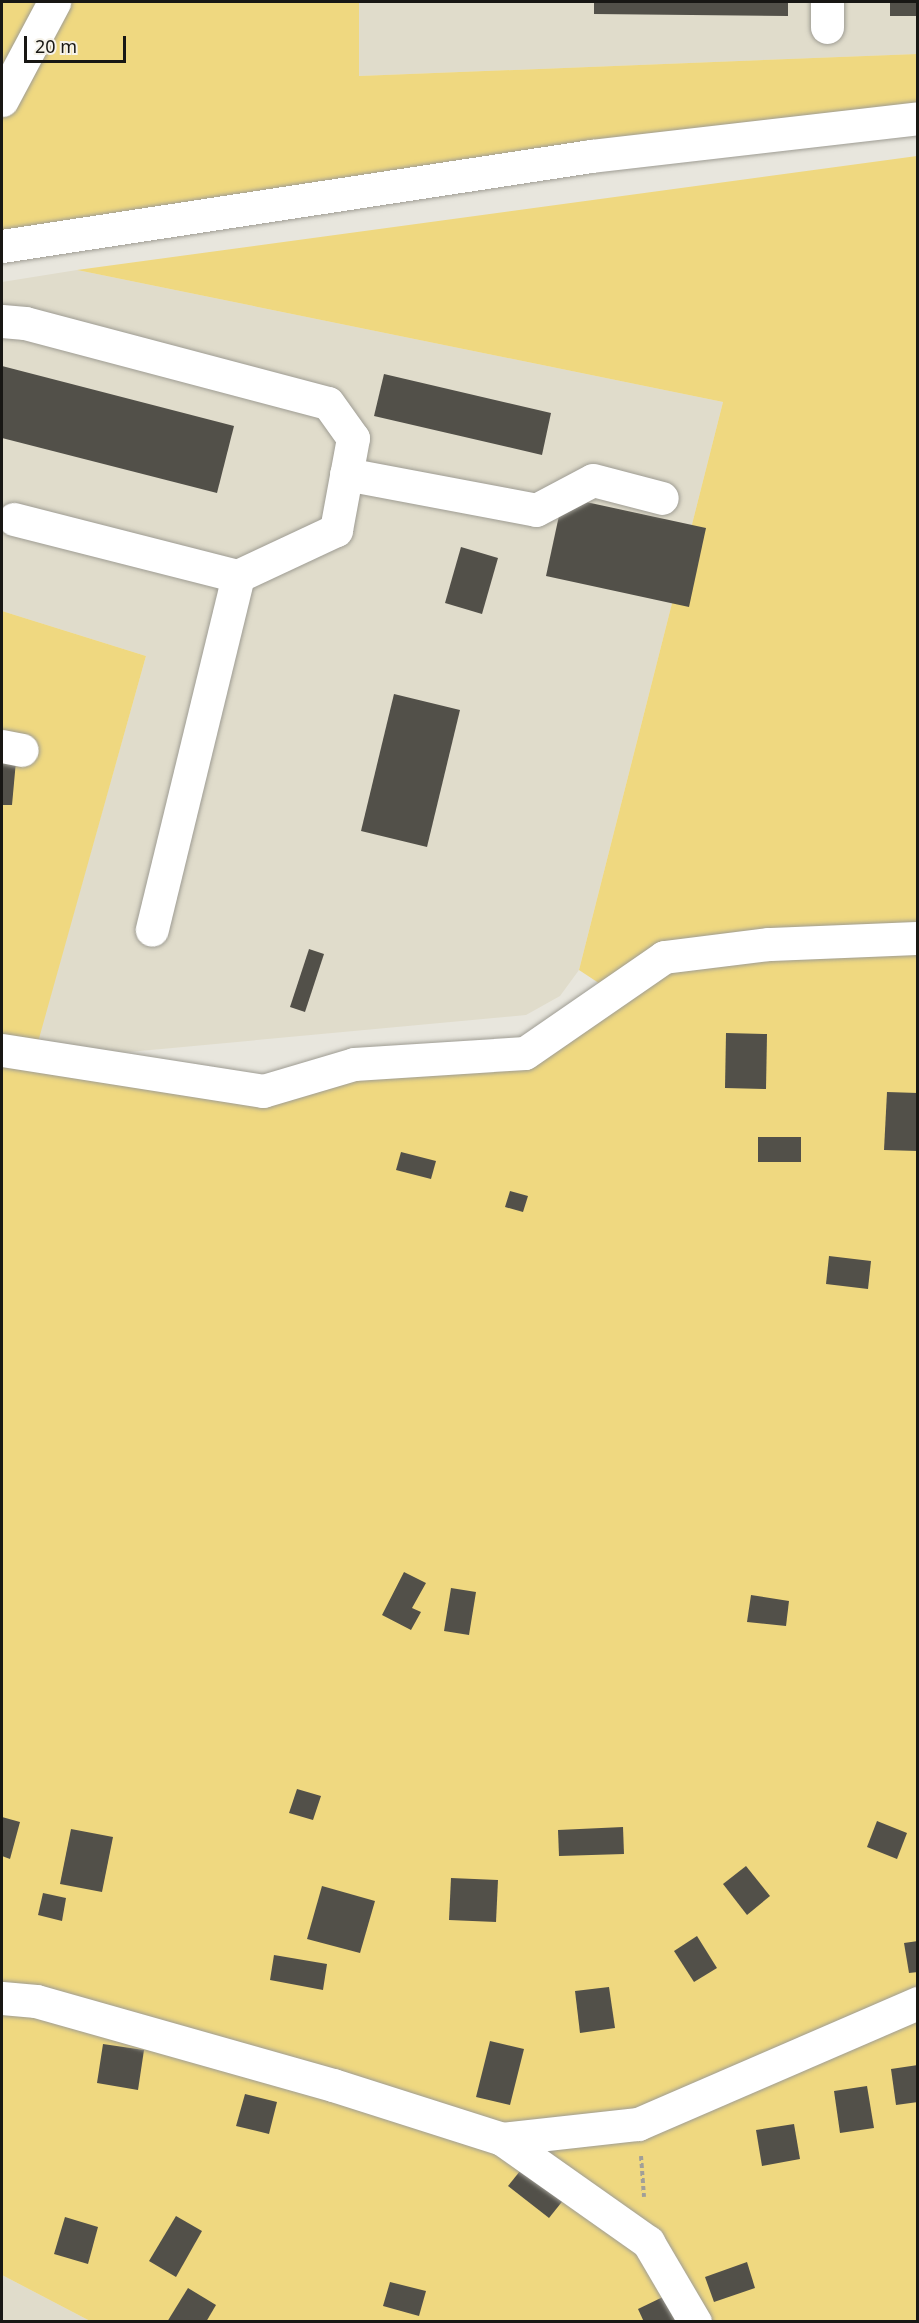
<!DOCTYPE html>
<html>
<head>
<meta charset="utf-8">
<style>
  body { margin:0 }
  #map { position:relative; width:919px; height:2323px; overflow:hidden; background:#e8e6dd; font-family:"Noto Sans",sans-serif }
  div>[style] { position:absolute }
  .built>* { inset:0; background:#e0dccb }
  .green>* { inset:0; background:#efd880 }
  .building>* { inset:0; background:#525049 }
  .path>* { height:4px; margin-top:-2px; transform-origin:0; background:repeating-linear-gradient(90deg,#a19f98 0 4.5px,transparent 0 7.5px) }
  .roads { filter:drop-shadow(0 0 2px #9e9c93) drop-shadow(0 0 2px #9e9c93) }
  .minor>* { height:33px; margin:-16.5px; padding:0 16.5px; transform-origin:16.5px; border-radius:16.5px; background:#fff }
  span { translate:-50% -50%; white-space:nowrap; text-align:center; line-height:1.15; -webkit-text-stroke:6px #f6f3ea; paint-order:stroke }
  .frame { position:absolute; inset:0; border:3px solid #181714; pointer-events:none }
  .scale { position:absolute; left:24px; top:36px; width:102px; height:27px; box-sizing:border-box; border:3px solid #181714; border-top:0; padding-left:8px; font-size:18px; line-height:21px; white-space:nowrap; color:#181714; -webkit-text-stroke:4px #f6f3ea; paint-order:stroke }
</style>
</head>
<body>
<div id="map">
  <div class="built">
    <i style="clip-path:polygon(359px 2px,917px 2px,917px 54px,359px 76px)"></i>
    <i style="clip-path:polygon(77px 270px,723px 402px,579px 970px,560px 996px,526px 1015px,32px 1061px,146px 656px,2px 611px,2px 282px)"></i>
    <i style="clip-path:polygon(2px 2275px,90px 2321px,2px 2321px)"></i>
  </div>
  <div class="green">
    <i style="clip-path:polygon(2px 2px,359px 2px,359px 76px,917px 54px,917px 118px,2px 243px)"></i>
    <i style="clip-path:polygon(917px 156px,917px 2321px,90px 2321px,2px 2275px,2px 611px,146px 656px,33px 1060px,218px 1083px,423px 1075px,623px 999px,579px 970px,723px 402px,77px 270px)"></i>
  </div>
  <div class="building">
    <i style="clip-path:polygon(594px 2px,788px 2px,788px 16px,594px 14px)"></i>
    <i style="clip-path:polygon(890px 2px,918px 2px,918px 16px,890px 16px)"></i>
    <i style="clip-path:polygon(2px 366px,234px 426px,217px 493px,2px 438px)"></i>
    <i style="clip-path:polygon(384px 374px,551px 413px,542px 455px,374px 416px)"></i>
    <i style="clip-path:polygon(563px 497px,706px 528px,689px 607px,546px 576px)"></i>
    <i style="clip-path:polygon(461px 547px,498px 558px,482px 614px,445px 603px)"></i>
    <i style="clip-path:polygon(394px 694px,460px 710px,427px 847px,361px 831px)"></i>
    <i style="clip-path:polygon(2px 760px,16px 761px,12px 805px,2px 805px)"></i>
    <i style="clip-path:polygon(309px 949px,324px 954px,305px 1012px,290px 1007px)"></i>
    <i style="clip-path:polygon(726px 1033px,767px 1034px,766px 1089px,725px 1088px)"></i>
    <i style="clip-path:polygon(887px 1092px,918px 1093px,918px 1151px,884px 1150px)"></i>
    <i style="clip-path:polygon(758px 1137px,801px 1137px,801px 1162px,758px 1162px)"></i>
    <i style="clip-path:polygon(401px 1152px,436px 1161px,431px 1179px,396px 1170px)"></i>
    <i style="clip-path:polygon(510px 1191px,528px 1196px,523px 1212px,505px 1207px)"></i>
    <i style="clip-path:polygon(829px 1256px,871px 1261px,868px 1289px,826px 1284px)"></i>
    <i style="clip-path:polygon(404px 1572px,426px 1583px,412px 1608px,421px 1612px,411px 1630px,382px 1615px)"></i>
    <i style="clip-path:polygon(451px 1588px,476px 1592px,469px 1635px,444px 1631px)"></i>
    <i style="clip-path:polygon(751px 1595px,789px 1601px,786px 1626px,747px 1622px)"></i>
    <i style="clip-path:polygon(297px 1789px,321px 1796px,313px 1820px,289px 1813px)"></i>
    <i style="clip-path:polygon(2px 1817px,20px 1822px,10px 1859px,2px 1856px)"></i>
    <i style="clip-path:polygon(877px 1821px,907px 1833px,897px 1859px,867px 1847px)"></i>
    <i style="clip-path:polygon(623px 1827px,624px 1854px,559px 1856px,558px 1830px)"></i>
    <i style="clip-path:polygon(71px 1829px,113px 1837px,102px 1892px,60px 1884px)"></i>
    <i style="clip-path:polygon(746px 1866px,770px 1896px,747px 1915px,723px 1884px)"></i>
    <i style="clip-path:polygon(451px 1878px,498px 1880px,496px 1922px,449px 1920px)"></i>
    <i style="clip-path:polygon(322px 1886px,375px 1901px,360px 1953px,307px 1939px)"></i>
    <i style="clip-path:polygon(43px 1893px,66px 1898px,62px 1921px,38px 1915px)"></i>
    <i style="clip-path:polygon(697px 1936px,717px 1968px,694px 1982px,674px 1951px)"></i>
    <i style="clip-path:polygon(918px 1941px,918px 1972px,909px 1973px,904px 1943px)"></i>
    <i style="clip-path:polygon(274px 1955px,327px 1964px,323px 1990px,270px 1980px)"></i>
    <i style="clip-path:polygon(609px 1987px,615px 2028px,580px 2033px,575px 1991px)"></i>
    <i style="clip-path:polygon(490px 2041px,524px 2049px,510px 2105px,476px 2097px)"></i>
    <i style="clip-path:polygon(103px 2044px,144px 2050px,138px 2090px,97px 2083px)"></i>
    <i style="clip-path:polygon(918px 2065px,918px 2102px,896px 2105px,891px 2069px)"></i>
    <i style="clip-path:polygon(867px 2086px,874px 2128px,840px 2133px,834px 2091px)"></i>
    <i style="clip-path:polygon(245px 2094px,277px 2102px,269px 2134px,236px 2126px)"></i>
    <i style="clip-path:polygon(794px 2124px,800px 2159px,762px 2166px,756px 2130px)"></i>
    <i style="clip-path:polygon(524px 2166px,565px 2198px,549px 2218px,508px 2186px)"></i>
    <i style="clip-path:polygon(176px 2216px,202px 2231px,176px 2277px,149px 2261px)"></i>
    <i style="clip-path:polygon(65px 2217px,98px 2227px,88px 2264px,54px 2254px)"></i>
    <i style="clip-path:polygon(747px 2262px,755px 2288px,714px 2302px,705px 2277px)"></i>
    <i style="clip-path:polygon(390px 2282px,426px 2291px,419px 2316px,383px 2306px)"></i>
    <i style="clip-path:polygon(188px 2288px,216px 2305px,206px 2322px,167px 2322px)"></i>
    <i style="clip-path:polygon(667px 2295px,680px 2322px,644px 2322px,638px 2309px)"></i>
  </div>
  <div class="path">
    <i style="left:641px;top:2156px;width:41px;rotate:85.8deg"></i>
  </div>
  <div class="roads">
    <div class="minor">
      <i style="left:827px;top:2px;width:25px;rotate:90deg"></i>
      <i style="left:2px;top:100px;width:111px;rotate:-62deg"></i>
      <i style="left:2px;top:246px;width:596px;rotate:-8.69deg"></i>
      <i style="left:591px;top:156px;width:329px;rotate:-6.6deg"></i>
      <i style="left:2px;top:321px;width:23px;rotate:5deg"></i>
      <i style="left:25px;top:323px;width:313px;rotate:14.8deg"></i>
      <i style="left:328px;top:403px;width:43px;rotate:54.5deg"></i>
      <i style="left:353px;top:438px;width:94px;rotate:100.5deg"></i>
      <i style="left:336px;top:530px;width:108px;rotate:154.9deg"></i>
      <i style="left:238px;top:576px;width:364px;rotate:103.7deg"></i>
      <i style="left:346px;top:474px;width:193px;rotate:10.7deg"></i>
      <i style="left:536px;top:510px;width:64px;rotate:-27.8deg"></i>
      <i style="left:593px;top:480px;width:71px;rotate:14.6deg"></i>
      <i style="left:14px;top:519px;width:231px;rotate:14.3deg"></i>
      <i style="left:2px;top:746px;width:20px;rotate:11deg"></i>
      <i style="left:2px;top:1050px;width:264px;rotate:8.9deg"></i>
      <i style="left:263px;top:1091px;width:95px;rotate:-16.5deg"></i>
      <i style="left:354px;top:1064px;width:171px;rotate:-3.7deg"></i>
      <i style="left:525px;top:1053px;width:169px;rotate:-34.6deg"></i>
      <i style="left:664px;top:957px;width:106px;rotate:-7.1deg"></i>
      <i style="left:769px;top:944px;width:149px;rotate:-2.3deg"></i>
      <i style="left:2px;top:1998px;width:34px;rotate:5deg"></i>
      <i style="left:36px;top:2001px;width:309px;rotate:15.8deg"></i>
      <i style="left:333px;top:2085px;width:177px;rotate:17.7deg"></i>
      <i style="left:502px;top:2139px;width:137px;rotate:-6.3deg"></i>
      <i style="left:638px;top:2124px;width:305px;rotate:-23.4deg"></i>
      <i style="left:502px;top:2139px;width:179px;rotate:35.2deg"></i>
      <i style="left:648px;top:2242px;width:93px;rotate:59.6deg"></i>
    </div>
  </div>
  <div class="frame"></div>
  <div class="scale">20 m</div>
</div>
</body>
</html>
